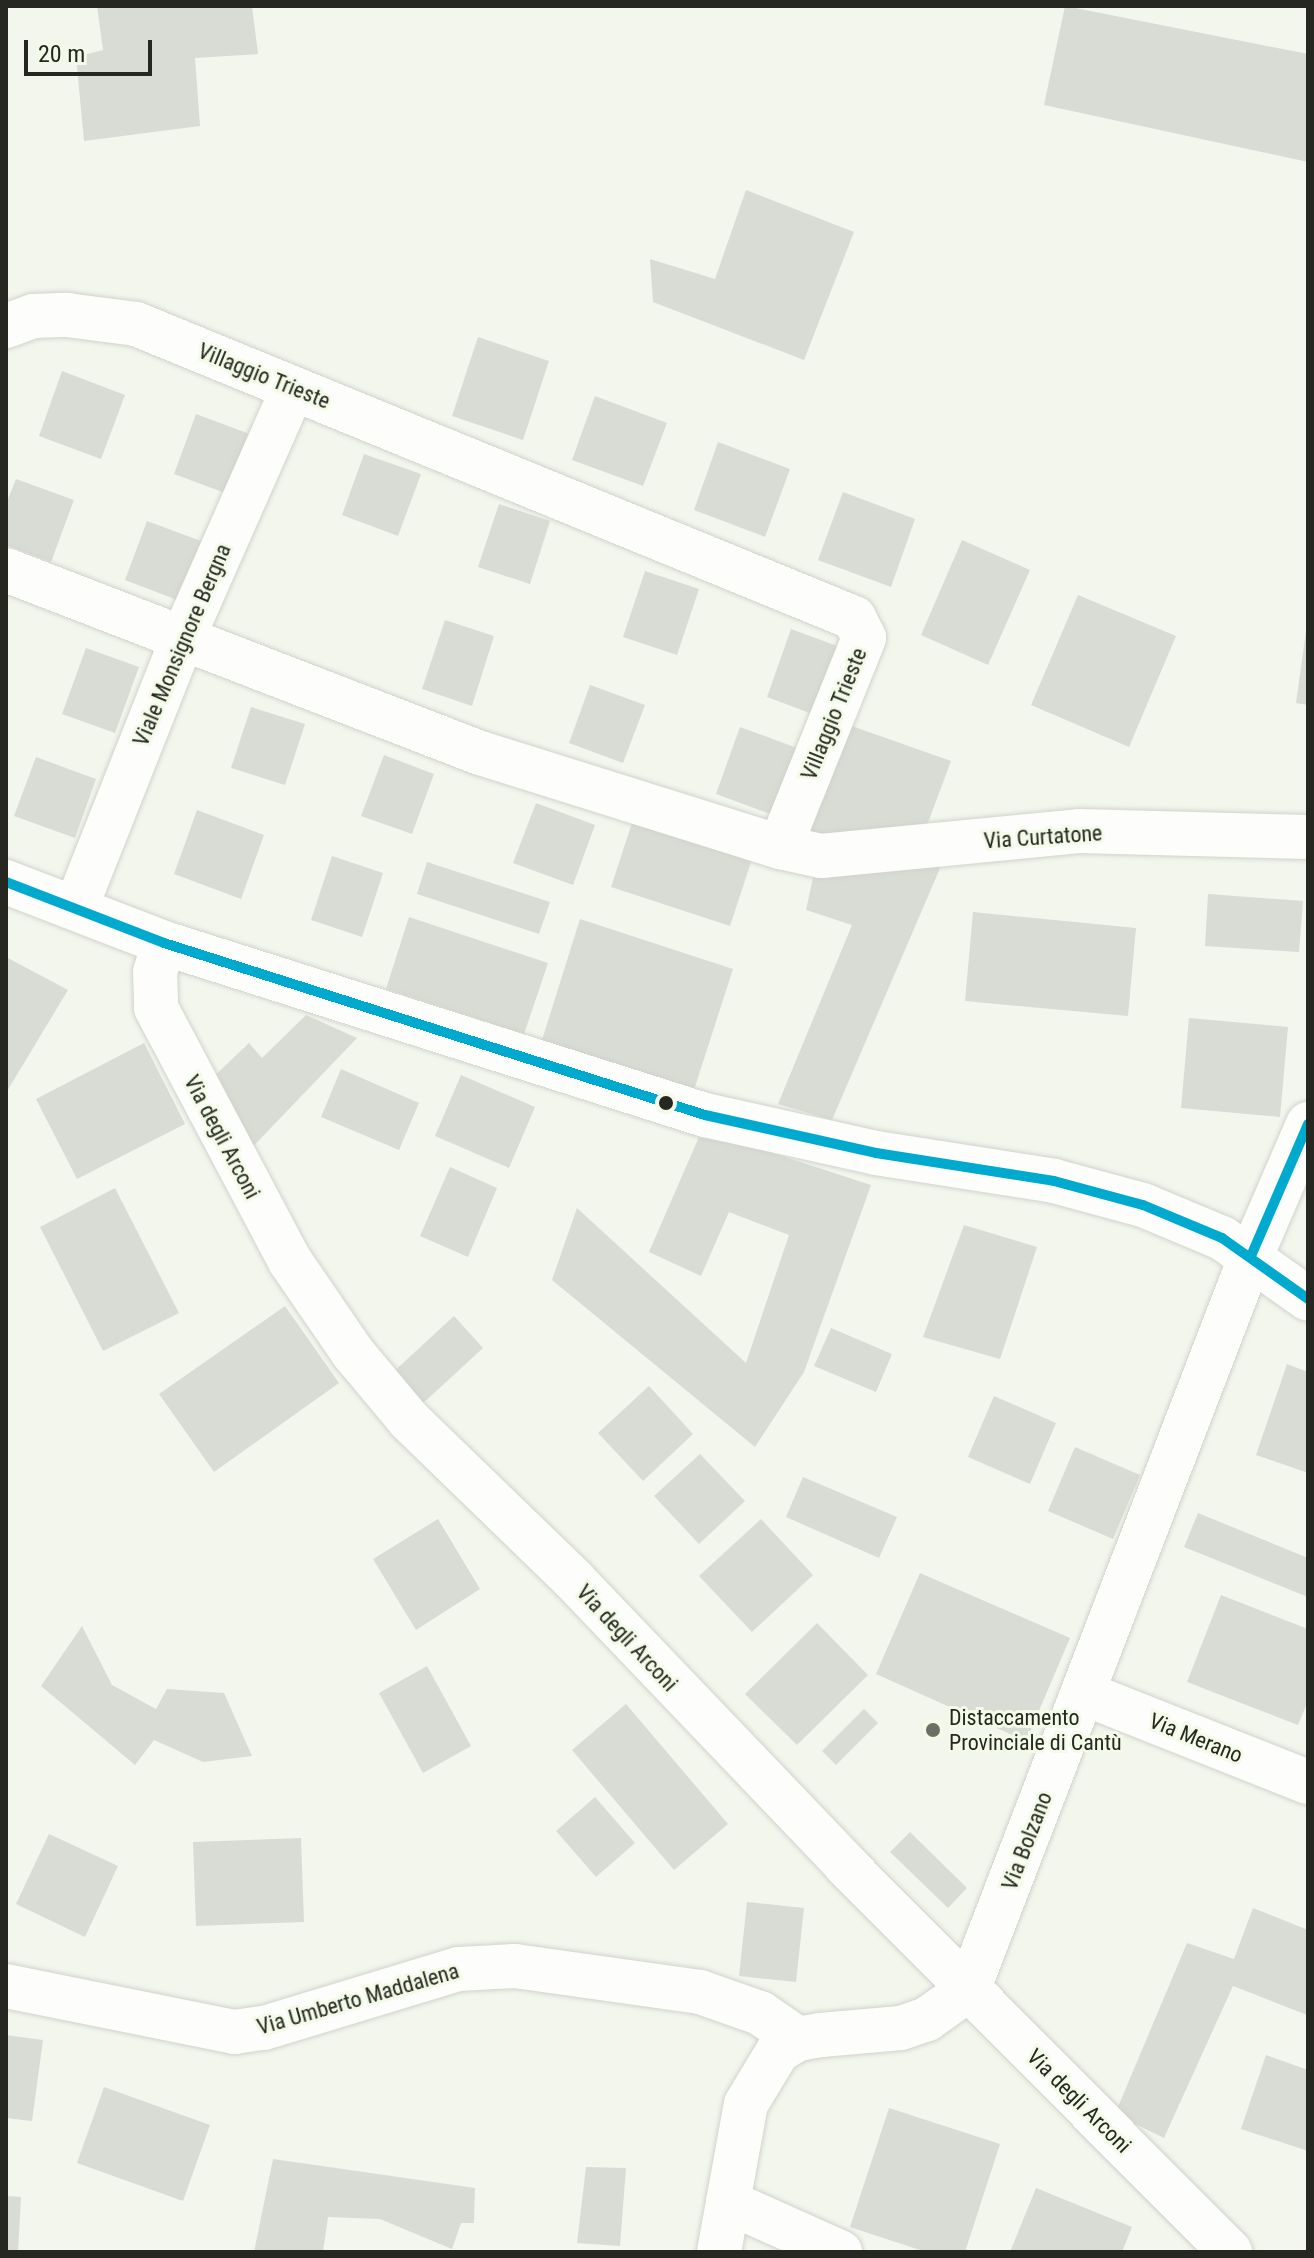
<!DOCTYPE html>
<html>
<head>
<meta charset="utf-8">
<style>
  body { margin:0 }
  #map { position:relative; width:1314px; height:2258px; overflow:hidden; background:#f2f6ec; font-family:"Roboto Condensed",sans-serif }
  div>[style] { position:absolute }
  .building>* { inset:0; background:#d9dcd5 }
  .roads { filter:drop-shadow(0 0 2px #d0d3cc) drop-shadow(0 0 2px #d0d3cc) }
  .street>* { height:44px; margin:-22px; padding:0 22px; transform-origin:22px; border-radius:22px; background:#fdfefc }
  .secondary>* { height:44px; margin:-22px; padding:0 22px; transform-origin:22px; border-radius:22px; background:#fdfefc }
  .bus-1>* { height:10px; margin:-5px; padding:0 5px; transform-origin:5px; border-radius:5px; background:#00a9ce }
  .dots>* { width:22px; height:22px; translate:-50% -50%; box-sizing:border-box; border:4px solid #f3fae8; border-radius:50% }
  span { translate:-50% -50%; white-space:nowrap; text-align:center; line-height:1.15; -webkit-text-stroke:6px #f3fae8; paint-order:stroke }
  .street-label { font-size:22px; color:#252720 }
  .poi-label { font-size:22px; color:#252720 }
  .left { translate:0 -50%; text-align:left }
  .frame { position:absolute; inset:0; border:8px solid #252720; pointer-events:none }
  .scale { position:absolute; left:24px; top:40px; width:128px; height:36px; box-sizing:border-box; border:4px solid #252720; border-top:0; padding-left:10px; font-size:24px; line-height:28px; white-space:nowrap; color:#252720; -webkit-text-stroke:6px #f3fae8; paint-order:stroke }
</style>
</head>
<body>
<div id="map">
  <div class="building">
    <i style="clip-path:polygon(97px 6px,252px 6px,258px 54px,195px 58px,200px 126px,84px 141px,76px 57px,103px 50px)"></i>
    <i style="clip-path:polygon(1065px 6px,1308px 54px,1308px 162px,1044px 105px)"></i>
    <i style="clip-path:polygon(746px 190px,854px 232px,804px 360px,653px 302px,650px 259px,715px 279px)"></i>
    <i style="clip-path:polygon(478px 337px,549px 361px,523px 440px,452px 416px)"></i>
    <i style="clip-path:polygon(62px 371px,125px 395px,101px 459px,39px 436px)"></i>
    <i style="clip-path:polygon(595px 396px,667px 423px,643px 486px,572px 460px)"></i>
    <i style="clip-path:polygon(196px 414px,255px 436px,233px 496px,174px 474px)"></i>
    <i style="clip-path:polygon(718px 442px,790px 469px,765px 537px,694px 510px)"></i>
    <i style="clip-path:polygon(364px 454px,421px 474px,398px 536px,342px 515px)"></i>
    <i style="clip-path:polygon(16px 479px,74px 500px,51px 562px,6px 545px,6px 504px)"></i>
    <i style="clip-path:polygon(843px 492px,915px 519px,891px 587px,818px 560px)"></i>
    <i style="clip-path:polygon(499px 504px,550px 521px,530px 584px,478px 567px)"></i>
    <i style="clip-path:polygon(147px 521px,201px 541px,180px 601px,125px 580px)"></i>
    <i style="clip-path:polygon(962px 540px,1030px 570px,988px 665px,921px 635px)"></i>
    <i style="clip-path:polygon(645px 571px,699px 589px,677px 655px,623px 637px)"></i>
    <i style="clip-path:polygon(1078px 595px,1176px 636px,1129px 747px,1031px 705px)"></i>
    <i style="clip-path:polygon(445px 620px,494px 636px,472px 706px,422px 689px)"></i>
    <i style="clip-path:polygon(791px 629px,848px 650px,823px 718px,767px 697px)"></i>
    <i style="clip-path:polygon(1306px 631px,1308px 631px,1308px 705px,1296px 703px)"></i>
    <i style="clip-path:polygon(86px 648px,139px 667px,115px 733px,62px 714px)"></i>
    <i style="clip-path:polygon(590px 685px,645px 705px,623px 763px,569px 743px)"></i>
    <i style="clip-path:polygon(251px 707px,305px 724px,285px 785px,231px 768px)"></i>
    <i style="clip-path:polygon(849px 725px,951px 761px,926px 828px,838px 846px,804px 832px)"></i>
    <i style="clip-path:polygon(740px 727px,797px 748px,773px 815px,716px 794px)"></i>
    <i style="clip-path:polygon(384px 755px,434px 774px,412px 834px,361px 816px)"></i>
    <i style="clip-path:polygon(36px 757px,96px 779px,75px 838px,14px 816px)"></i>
    <i style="clip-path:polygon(536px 803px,595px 825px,573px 885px,513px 863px)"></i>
    <i style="clip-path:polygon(197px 810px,264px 835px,241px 899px,174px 874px)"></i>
    <i style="clip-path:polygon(633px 820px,752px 859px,730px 926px,611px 887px)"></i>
    <i style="clip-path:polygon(332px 856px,383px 873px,362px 937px,311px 920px)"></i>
    <i style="clip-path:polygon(427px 862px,550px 902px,539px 934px,417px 894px)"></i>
    <i style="clip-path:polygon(941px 866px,832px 1120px,778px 1104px,852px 925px,806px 910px,814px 873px)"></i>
    <i style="clip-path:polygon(1208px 894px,1303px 901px,1299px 952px,1205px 946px)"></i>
    <i style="clip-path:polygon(973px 912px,1136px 928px,1128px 1016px,965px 1001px)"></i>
    <i style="clip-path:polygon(409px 917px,548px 963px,524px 1034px,386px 989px)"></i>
    <i style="clip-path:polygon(580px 919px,733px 969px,694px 1090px,542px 1040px)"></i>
    <i style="clip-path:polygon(6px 957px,68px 990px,6px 1093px)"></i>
    <i style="clip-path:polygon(306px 1015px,357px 1038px,245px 1155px,208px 1082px,249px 1043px,262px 1058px)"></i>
    <i style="clip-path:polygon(1189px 1018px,1288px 1027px,1280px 1117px,1181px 1108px)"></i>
    <i style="clip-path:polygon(144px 1043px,185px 1124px,77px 1179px,36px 1099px)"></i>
    <i style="clip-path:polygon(341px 1069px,419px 1103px,399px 1150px,321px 1117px)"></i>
    <i style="clip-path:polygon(461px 1075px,535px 1107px,509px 1168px,435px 1136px)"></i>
    <i style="clip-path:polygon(702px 1130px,871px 1185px,804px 1372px,755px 1447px,552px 1280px,577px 1208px,746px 1363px,789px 1235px,729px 1212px,701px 1276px,649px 1252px)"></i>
    <i style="clip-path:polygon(450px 1167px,497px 1188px,468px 1257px,420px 1236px)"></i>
    <i style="clip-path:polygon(115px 1188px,179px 1313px,103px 1351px,40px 1227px)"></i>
    <i style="clip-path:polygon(964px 1225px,1037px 1247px,1000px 1359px,923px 1337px)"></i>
    <i style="clip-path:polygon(285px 1306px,339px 1383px,214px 1472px,159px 1394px)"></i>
    <i style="clip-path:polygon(454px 1316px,483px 1348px,420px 1406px,390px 1375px)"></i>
    <i style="clip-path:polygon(831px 1328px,892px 1354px,876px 1392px,814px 1366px)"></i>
    <i style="clip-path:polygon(1287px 1364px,1308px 1372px,1308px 1473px,1256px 1455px)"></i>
    <i style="clip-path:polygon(649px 1386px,693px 1434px,643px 1481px,598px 1433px)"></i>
    <i style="clip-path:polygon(994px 1396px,1056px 1423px,1030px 1484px,968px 1457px)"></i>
    <i style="clip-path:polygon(1075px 1447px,1140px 1475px,1113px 1539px,1048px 1511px)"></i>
    <i style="clip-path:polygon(700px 1454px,745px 1501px,699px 1544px,654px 1496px)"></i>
    <i style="clip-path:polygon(803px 1477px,897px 1517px,879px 1558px,786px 1517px)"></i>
    <i style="clip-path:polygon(1198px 1513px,1308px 1558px,1308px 1597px,1184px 1547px)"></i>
    <i style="clip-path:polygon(438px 1519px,480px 1589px,416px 1630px,373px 1559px)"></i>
    <i style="clip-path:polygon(761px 1519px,813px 1575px,752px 1632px,699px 1576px)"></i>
    <i style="clip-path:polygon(920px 1573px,1070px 1638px,1026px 1741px,876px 1674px)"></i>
    <i style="clip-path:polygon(1221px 1595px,1308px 1629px,1308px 1701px,1298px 1725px,1187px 1682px)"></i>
    <i style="clip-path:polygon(817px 1623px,868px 1675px,797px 1745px,745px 1694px)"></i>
    <i style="clip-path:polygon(82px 1626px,112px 1685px,156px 1709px,167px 1689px,224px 1693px,252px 1756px,203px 1762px,154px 1740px,135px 1765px,41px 1686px)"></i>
    <i style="clip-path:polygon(427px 1666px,471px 1746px,423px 1773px,379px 1693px)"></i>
    <i style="clip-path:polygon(626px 1704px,728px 1824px,674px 1870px,572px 1750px)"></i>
    <i style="clip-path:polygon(864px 1709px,878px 1723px,836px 1765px,822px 1751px)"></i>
    <i style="clip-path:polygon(595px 1797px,635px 1843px,596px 1877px,556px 1831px)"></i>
    <i style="clip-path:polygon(910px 1832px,967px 1888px,948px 1908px,890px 1852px)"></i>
    <i style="clip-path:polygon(49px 1834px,118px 1866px,85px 1937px,16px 1904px)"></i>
    <i style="clip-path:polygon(301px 1838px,304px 1922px,196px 1926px,193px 1842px)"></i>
    <i style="clip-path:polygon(747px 1902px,804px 1908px,796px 1982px,739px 1976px)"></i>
    <i style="clip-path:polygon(1253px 1908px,1308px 1930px,1307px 2015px,1233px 1986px,1164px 2138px,1115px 2114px,1187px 1943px,1234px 1959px)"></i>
    <i style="clip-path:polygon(6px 2035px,43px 2040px,32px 2121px,6px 2118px)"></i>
    <i style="clip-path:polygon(1266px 2055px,1308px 2070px,1308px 2151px,1241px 2129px)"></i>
    <i style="clip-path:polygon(104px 2087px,210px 2125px,183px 2201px,77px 2163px)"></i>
    <i style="clip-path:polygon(889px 2108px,1000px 2144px,965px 2252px,926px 2252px,850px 2227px)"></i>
    <i style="clip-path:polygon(273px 2159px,475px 2188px,474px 2223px,461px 2223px,452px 2249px,380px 2219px,328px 2217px,323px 2252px,254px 2252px)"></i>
    <i style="clip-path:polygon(586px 2167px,626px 2168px,620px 2246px,577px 2243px)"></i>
    <i style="clip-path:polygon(1036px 2188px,1132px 2227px,1122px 2252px,1010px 2252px)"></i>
    <i style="clip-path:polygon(6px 2196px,21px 2197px,18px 2252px,6px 2252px)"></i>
  </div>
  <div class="roads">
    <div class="street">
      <i style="left:6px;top:326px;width:29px;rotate:-20deg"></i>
      <i style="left:33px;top:316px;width:34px;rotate:-2deg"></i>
      <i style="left:67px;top:315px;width:70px;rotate:7.4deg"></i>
      <i style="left:136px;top:324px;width:776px;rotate:22.27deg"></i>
      <i style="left:854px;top:618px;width:22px;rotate:63deg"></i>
      <i style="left:864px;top:638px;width:225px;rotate:111.9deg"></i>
      <i style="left:780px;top:847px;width:314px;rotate:-162.6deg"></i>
      <i style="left:480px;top:753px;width:508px;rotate:-158.89deg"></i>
      <i style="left:780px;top:847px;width:42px;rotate:12.4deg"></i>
      <i style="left:821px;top:856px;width:259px;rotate:-5.5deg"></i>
      <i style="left:1079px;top:831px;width:229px;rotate:1.5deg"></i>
      <i style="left:77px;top:905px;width:285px;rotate:-68.4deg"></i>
      <i style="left:182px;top:640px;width:275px;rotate:-66.2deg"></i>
      <i style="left:164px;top:943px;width:30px;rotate:107deg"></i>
      <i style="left:155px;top:972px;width:36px;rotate:88deg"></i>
      <i style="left:156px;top:1008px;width:286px;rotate:62.1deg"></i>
      <i style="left:290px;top:1261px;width:112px;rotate:55.6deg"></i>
      <i style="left:353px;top:1353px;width:87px;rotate:50.1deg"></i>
      <i style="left:409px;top:1420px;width:230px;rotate:44.1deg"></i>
      <i style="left:574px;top:1580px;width:393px;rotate:46.3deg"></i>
      <i style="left:845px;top:1864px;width:547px;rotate:45.22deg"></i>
      <i style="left:1083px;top:1693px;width:242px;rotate:21.6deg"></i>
      <i style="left:6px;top:1986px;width:233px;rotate:11.4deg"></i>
      <i style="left:234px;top:2032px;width:30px;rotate:-8deg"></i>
      <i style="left:264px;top:2028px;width:203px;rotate:-16.9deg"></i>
      <i style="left:458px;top:1969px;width:57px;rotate:-3deg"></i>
      <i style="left:515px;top:1966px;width:187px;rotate:8deg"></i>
      <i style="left:700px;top:1992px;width:64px;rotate:19.3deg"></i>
      <i style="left:760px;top:2013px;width:46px;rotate:34.4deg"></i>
      <i style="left:728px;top:2202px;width:123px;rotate:24.1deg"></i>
      <i style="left:719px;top:2252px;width:150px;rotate:-79.7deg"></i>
      <i style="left:746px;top:2104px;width:62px;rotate:-58.9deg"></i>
      <i style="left:778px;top:2051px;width:23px;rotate:-31deg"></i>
      <i style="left:798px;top:2039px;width:23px;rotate:-10deg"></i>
      <i style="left:821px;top:2035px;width:80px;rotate:-5deg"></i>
      <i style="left:901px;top:2028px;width:28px;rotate:-19deg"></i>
      <i style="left:927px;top:2019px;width:50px;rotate:-35.3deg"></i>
      <i style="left:968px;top:1990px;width:787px;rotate:-68.92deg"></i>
      <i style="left:1251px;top:1256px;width:144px;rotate:-66.6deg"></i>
    </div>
    <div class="secondary">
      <i style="left:6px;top:882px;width:169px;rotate:21.1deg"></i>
      <i style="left:164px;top:943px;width:568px;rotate:17.64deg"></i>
      <i style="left:705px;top:1115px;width:175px;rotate:12.5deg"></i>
      <i style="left:876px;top:1153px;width:180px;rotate:8.9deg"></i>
      <i style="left:1054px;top:1181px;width:92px;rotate:15.1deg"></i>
      <i style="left:1143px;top:1205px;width:86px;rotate:22.7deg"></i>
      <i style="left:1222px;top:1238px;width:105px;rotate:35.3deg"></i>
    </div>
  </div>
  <div class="bus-1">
    <i style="left:6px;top:882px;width:169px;rotate:21.1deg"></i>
    <i style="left:164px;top:943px;width:568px;rotate:17.64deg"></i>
    <i style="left:705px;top:1115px;width:175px;rotate:12.5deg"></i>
    <i style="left:876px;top:1153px;width:180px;rotate:8.9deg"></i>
    <i style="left:1054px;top:1181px;width:92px;rotate:15.1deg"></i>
    <i style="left:1143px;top:1205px;width:86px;rotate:22.7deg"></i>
    <i style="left:1222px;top:1238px;width:105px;rotate:35.3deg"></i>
    <i style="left:1251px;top:1256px;width:144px;rotate:-66.6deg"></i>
  </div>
  <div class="dots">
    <i style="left:666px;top:1103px;background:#252720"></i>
    <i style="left:933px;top:1730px;background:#6d6f67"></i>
  </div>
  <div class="street-label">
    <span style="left:264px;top:376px;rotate:22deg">Villaggio Trieste</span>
    <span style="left:182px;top:645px;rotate:-67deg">Viale Monsignore Bergna</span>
    <span style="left:834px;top:714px;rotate:-68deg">Villaggio Trieste</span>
    <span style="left:1043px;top:837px;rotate:-4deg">Via Curtatone</span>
    <span style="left:222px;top:1137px;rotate:62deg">Via degli Arconi</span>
    <span style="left:627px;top:1638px;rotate:47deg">Via degli Arconi</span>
    <span style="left:1196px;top:1738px;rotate:22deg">Via Merano</span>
    <span style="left:1027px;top:1841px;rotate:-69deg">Via Bolzano</span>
    <span style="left:358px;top:1999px;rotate:-16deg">Via Umberto Maddalena</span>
    <span style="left:1079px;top:2101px;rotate:45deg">Via degli Arconi</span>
  </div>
  <div class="poi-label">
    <span class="left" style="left:949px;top:1730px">Distaccamento<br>Provinciale di Cantù</span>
  </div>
  <div class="frame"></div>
  <div class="scale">20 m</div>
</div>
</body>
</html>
